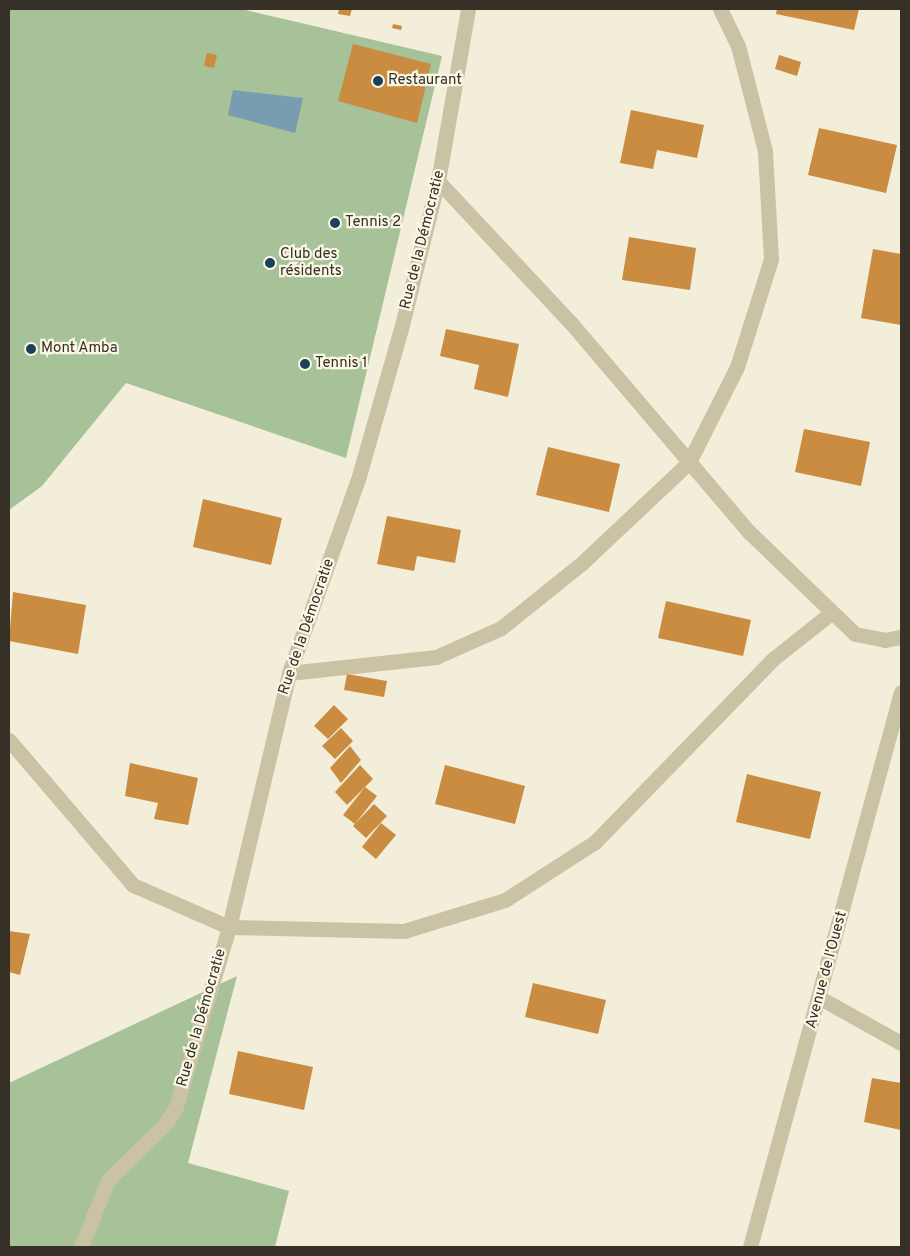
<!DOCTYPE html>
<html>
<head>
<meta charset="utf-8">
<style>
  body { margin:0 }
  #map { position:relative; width:910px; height:1256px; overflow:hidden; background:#f2eeda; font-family:Overpass,sans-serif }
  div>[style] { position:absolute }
  .green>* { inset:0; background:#a7c199 }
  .water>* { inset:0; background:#789cb0 }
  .building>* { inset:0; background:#c98c41 }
  .minor>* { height:15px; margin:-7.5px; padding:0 7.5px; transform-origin:7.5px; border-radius:7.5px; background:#cac2a5 }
  .dots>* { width:14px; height:14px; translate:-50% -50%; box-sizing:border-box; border:2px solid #faf7e6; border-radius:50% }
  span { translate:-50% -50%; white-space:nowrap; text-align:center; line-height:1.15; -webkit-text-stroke:4.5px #faf7e6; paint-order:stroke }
  .poi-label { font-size:15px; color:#363027 }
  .left { translate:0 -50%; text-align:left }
  .street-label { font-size:15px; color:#363027 }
  .frame { position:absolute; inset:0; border:10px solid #363027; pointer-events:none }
</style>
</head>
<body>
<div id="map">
  <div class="green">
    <i style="clip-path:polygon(9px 9px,241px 9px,442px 56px,346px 458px,126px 383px,42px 486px,9px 510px)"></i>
    <i style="clip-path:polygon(237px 976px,188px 1163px,289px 1191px,275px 1247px,9px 1247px,9px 1083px)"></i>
  </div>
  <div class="water">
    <i style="clip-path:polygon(233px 90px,303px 98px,295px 133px,228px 115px)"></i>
  </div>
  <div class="building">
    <i style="clip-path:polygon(339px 9px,352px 9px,350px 16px,338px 14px)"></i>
    <i style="clip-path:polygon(777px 9px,859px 9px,854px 30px,776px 14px)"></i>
    <i style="clip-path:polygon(393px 24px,402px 26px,401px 30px,392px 28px)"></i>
    <i style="clip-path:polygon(353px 44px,431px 64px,417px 123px,338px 101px)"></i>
    <i style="clip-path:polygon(207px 53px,217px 55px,214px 68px,204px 66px)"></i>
    <i style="clip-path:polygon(779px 55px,801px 62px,797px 76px,775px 69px)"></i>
    <i style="clip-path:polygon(631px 110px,704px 125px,697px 158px,657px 150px,653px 169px,620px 163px)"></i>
    <i style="clip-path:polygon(819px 128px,897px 145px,886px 193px,808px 175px)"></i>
    <i style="clip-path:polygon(629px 237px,696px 248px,690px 290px,622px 280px)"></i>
    <i style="clip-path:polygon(873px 249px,901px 254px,901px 325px,861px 318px)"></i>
    <i style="clip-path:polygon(446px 329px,519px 344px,508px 397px,474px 389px,479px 365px,440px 356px)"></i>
    <i style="clip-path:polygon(804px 429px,870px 442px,861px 486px,795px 472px)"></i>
    <i style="clip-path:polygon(548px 447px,620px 464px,609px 512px,536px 495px)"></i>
    <i style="clip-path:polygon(203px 499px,282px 518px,271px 565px,193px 547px)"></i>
    <i style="clip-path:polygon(387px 516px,461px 530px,455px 563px,417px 556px,414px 571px,377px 564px)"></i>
    <i style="clip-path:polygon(13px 592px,86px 605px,78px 654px,9px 641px)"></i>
    <i style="clip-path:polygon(666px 601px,751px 620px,743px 656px,658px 638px)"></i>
    <i style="clip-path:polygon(347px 674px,387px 681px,384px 697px,344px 690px)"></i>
    <i style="clip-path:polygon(334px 705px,348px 719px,328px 739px,314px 726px)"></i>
    <i style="clip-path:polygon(341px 728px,353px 741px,335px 759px,322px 746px)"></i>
    <i style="clip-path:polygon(350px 746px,361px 760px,341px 783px,330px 768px)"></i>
    <i style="clip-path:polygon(130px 763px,198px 778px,188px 825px,154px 819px,158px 803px,125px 796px)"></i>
    <i style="clip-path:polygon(360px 765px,373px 779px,347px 805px,335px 792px)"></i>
    <i style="clip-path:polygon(445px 765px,525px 786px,515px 824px,435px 804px)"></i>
    <i style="clip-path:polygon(747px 774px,821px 792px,810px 839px,736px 822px)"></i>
    <i style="clip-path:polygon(365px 787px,377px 796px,355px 824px,343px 815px)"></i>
    <i style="clip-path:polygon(374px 804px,387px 816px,366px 838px,353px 826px)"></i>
    <i style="clip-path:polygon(381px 823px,396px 835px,376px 859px,362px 847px)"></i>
    <i style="clip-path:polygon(9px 931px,30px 934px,20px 975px,9px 972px)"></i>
    <i style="clip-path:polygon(533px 983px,606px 1000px,598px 1034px,525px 1017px)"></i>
    <i style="clip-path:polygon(238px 1051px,313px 1067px,304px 1110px,229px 1094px)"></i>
    <i style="clip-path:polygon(872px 1078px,901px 1083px,901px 1130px,864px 1122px)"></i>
  </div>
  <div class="minor">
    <i style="left:438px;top:181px;width:195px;rotate:46.9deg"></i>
    <i style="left:571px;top:323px;width:275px;rotate:49.6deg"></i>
    <i style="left:749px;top:532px;width:147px;rotate:43.9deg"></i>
    <i style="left:855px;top:634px;width:31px;rotate:11deg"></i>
    <i style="left:885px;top:640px;width:16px;rotate:-11deg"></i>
    <i style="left:289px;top:673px;width:148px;rotate:-6.2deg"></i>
    <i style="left:436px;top:657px;width:71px;rotate:-24deg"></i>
    <i style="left:501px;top:628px;width:104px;rotate:-38.7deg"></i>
    <i style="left:582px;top:563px;width:147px;rotate:-43.3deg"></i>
    <i style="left:689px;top:462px;width:106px;rotate:-63.2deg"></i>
    <i style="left:737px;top:367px;width:113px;rotate:-72.5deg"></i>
    <i style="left:771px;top:259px;width:108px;rotate:-93.2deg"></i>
    <i style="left:765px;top:151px;width:108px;rotate:-104.4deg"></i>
    <i style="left:738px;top:46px;width:41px;rotate:-115.9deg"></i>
    <i style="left:9px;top:740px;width:191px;rotate:49.5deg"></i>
    <i style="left:133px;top:885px;width:105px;rotate:23.6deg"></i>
    <i style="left:229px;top:927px;width:175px;rotate:1.3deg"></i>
    <i style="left:404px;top:931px;width:106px;rotate:-17.1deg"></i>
    <i style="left:505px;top:900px;width:107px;rotate:-32.8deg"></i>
    <i style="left:595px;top:842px;width:255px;rotate:-45.8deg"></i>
    <i style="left:773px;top:659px;width:75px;rotate:-38.5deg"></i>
    <i style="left:820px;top:998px;width:93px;rotate:29.1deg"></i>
    <i style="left:81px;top:1247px;width:72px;rotate:-68.1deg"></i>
    <i style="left:108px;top:1180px;width:81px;rotate:-44.5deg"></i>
    <i style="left:166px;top:1123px;width:19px;rotate:-58deg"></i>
    <i style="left:176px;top:1107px;width:188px;rotate:-73.6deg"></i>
    <i style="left:229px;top:927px;width:261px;rotate:-76.7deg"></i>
    <i style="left:289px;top:673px;width:209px;rotate:-70.4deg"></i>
    <i style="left:359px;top:476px;width:153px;rotate:-74.1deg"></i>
    <i style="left:401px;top:329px;width:153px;rotate:-76deg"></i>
    <i style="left:438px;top:181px;width:175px;rotate:-80.1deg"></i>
    <i style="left:750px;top:1247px;width:575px;rotate:-74.78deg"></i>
  </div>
  <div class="dots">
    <i style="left:378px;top:81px;background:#1b4158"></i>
    <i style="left:335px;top:223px;background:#1b4158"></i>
    <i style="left:270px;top:263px;background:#1b4158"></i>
    <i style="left:31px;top:349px;background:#1b4158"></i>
    <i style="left:305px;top:364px;background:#1b4158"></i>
  </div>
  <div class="poi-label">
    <span class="left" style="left:388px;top:81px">Restaurant</span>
    <span class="left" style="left:345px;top:223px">Tennis 2</span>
    <span class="left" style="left:280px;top:263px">Club des<br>résidents</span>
    <span class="left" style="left:41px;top:349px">Mont Amba</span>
    <span class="left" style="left:315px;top:364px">Tennis 1</span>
  </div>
  <div class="street-label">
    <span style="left:423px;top:240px;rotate:-76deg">Rue de la Démocratie</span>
    <span style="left:307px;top:627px;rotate:-71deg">Rue de la Démocratie</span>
    <span style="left:827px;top:970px;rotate:-75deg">Avenue de l'Ouest</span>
    <span style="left:202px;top:1018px;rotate:-74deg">Rue de la Démocratie</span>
  </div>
  <div class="frame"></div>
</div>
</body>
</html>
